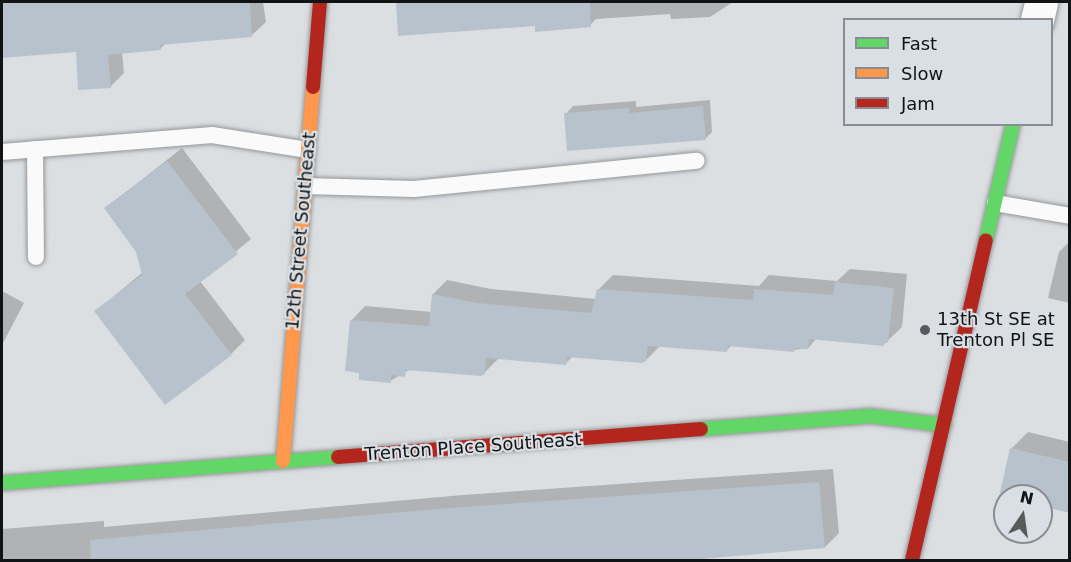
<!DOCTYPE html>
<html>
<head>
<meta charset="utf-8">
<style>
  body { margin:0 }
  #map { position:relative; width:1071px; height:562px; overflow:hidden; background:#dcdfe1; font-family:"DejaVu Sans",sans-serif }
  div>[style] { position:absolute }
  .shadow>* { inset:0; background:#0003 }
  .building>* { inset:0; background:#b8c2cc }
  .roads { filter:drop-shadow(0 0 2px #959799) drop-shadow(0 0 2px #959799) }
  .lane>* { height:16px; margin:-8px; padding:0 8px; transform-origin:8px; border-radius:8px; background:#fafafa }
  .street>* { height:33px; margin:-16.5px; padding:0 16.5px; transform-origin:16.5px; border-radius:16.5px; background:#fafafa }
  .fast>* { height:14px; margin:-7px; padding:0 7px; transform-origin:7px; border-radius:7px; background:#63d668 }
  .slow>* { height:14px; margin:-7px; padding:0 7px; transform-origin:7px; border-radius:7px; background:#ff974d }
  .jam>* { height:14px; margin:-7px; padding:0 7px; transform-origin:7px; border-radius:7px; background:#b3261e }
  .dots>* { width:16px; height:16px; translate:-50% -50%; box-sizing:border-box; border:3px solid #d9dfe4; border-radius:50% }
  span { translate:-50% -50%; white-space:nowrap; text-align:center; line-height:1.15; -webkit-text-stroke:4.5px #d9dfe4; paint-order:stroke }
  .street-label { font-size:18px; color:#111315 }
  .poi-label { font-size:18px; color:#111315 }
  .left { translate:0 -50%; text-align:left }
  .frame { position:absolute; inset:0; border:3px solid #111315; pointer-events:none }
  .legend { position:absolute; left:843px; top:18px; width:210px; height:108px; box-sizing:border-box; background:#d9dfe4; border:2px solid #898d91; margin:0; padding:8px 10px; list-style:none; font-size:18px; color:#111315 }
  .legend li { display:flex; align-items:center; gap:12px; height:30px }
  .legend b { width:30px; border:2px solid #898d91 }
  .north { position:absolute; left:993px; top:484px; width:60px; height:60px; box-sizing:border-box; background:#d9dfe4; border:2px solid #898d91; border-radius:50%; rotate:13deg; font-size:16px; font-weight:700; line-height:24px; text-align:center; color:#111315 }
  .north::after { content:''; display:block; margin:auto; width:21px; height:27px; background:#585a5c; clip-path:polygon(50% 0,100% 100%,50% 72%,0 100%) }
</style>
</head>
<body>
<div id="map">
  <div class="shadow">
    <i style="clip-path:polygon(2px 2px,263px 2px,266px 22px,252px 35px,166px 43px,160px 49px,122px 52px,124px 73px,110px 87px,78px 51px,2px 56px)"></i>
    <i style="clip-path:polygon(399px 2px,733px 2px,710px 17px,671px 19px,670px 14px,596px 19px,590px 25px,536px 24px,400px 34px)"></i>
    <i style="clip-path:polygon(710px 100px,712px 132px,705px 139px,566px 114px,573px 106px,636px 101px,636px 107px)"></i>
    <i style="clip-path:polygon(182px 148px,251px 239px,200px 281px,245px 340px,231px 354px,96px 311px,143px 272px,137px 252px,106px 208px)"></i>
    <i style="clip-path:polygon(1070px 241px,1070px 303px,1048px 298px,1059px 252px)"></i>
    <i style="clip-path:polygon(850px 269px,907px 274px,902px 327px,883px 345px,817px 338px,808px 348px,793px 350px,732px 345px,727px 350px,660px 346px,646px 360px,573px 356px,566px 363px,499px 358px,484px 373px,411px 369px,390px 381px,361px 371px,351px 321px,365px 306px,432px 312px,433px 294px,447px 280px,491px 289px,596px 299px,598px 290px,613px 275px,759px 286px,769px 275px,837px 281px)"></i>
    <i style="clip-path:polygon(2px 291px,24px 303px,2px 345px)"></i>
    <i style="clip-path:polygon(1028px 432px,1070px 442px,1070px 512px,1041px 505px,1041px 496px,1012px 448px)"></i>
    <i style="clip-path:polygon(833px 469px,839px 533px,825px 547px,651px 560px,2px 560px,2px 529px,104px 521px,104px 527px,463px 495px)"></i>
  </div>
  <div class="building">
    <i style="clip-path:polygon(2px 2px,250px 2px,252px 37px,160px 45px,161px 50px,108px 55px,111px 88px,78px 90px,76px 52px,2px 58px)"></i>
    <i style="clip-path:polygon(396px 2px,590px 2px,591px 27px,535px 32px,535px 26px,398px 36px)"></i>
    <i style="clip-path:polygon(703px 106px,706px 140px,567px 151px,564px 113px,629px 108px,629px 113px)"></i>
    <i style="clip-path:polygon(167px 161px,238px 254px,185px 294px,232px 355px,165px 405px,94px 311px,142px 275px,136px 252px,104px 208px)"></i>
    <i style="clip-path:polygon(835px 282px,894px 288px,888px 343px,884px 342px,884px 346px,809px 339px,808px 349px,794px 348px,794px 352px,728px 346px,727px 352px,648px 346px,646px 361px,642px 363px,567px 357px,566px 365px,486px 358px,485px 374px,481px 376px,406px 370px,405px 377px,391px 375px,391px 383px,359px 380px,359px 373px,345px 371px,350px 320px,429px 326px,432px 294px,477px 303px,591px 313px,597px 289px,753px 300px,754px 289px,833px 295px)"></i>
    <i style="clip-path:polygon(1010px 448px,1070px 462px,1070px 513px,1041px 506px,1041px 496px,999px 497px)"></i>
    <i style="clip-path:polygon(819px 482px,825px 548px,680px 561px,91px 561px,90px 540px,448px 508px)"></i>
  </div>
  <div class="roads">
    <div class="lane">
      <i style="left:35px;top:149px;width:108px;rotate:89.5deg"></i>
      <i style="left:2px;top:152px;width:211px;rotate:-4.6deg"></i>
      <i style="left:212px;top:135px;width:97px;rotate:8.9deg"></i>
      <i style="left:305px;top:186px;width:109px;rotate:1.6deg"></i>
      <i style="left:414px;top:189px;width:284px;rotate:-5.7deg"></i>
      <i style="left:995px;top:203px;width:76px;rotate:9.8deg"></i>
    </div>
    <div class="street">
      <i style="left:1037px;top:20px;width:18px;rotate:-77deg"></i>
    </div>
    <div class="fast">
      <i style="left:986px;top:240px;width:119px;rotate:-76.9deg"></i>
      <i style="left:701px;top:429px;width:170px;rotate:-4.4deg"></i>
      <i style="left:871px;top:416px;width:74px;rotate:7deg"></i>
      <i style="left:2px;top:483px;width:337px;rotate:-4.4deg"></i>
    </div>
    <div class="slow">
      <i style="left:283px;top:461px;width:375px;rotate:-85.4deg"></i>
    </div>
    <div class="jam">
      <i style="left:313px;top:87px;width:85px;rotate:-85.3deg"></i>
      <i style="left:338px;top:457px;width:364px;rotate:-4.4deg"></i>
      <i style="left:912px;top:560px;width:328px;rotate:-77deg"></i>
    </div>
  </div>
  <div class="dots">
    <i style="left:925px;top:330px;background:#585a5c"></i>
  </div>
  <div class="street-label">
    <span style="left:301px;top:231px;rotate:-85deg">12th Street Southeast</span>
    <span style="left:473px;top:447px;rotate:-4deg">Trenton Place Southeast</span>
  </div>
  <div class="poi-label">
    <span class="left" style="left:937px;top:330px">13th St SE at<br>Trenton Pl SE</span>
  </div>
  <div class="frame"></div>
  <ul class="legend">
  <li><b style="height:8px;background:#63d668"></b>Fast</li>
  <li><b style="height:8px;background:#ff974d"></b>Slow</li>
  <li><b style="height:8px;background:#b3261e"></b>Jam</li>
  </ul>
  <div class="north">N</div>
</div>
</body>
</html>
